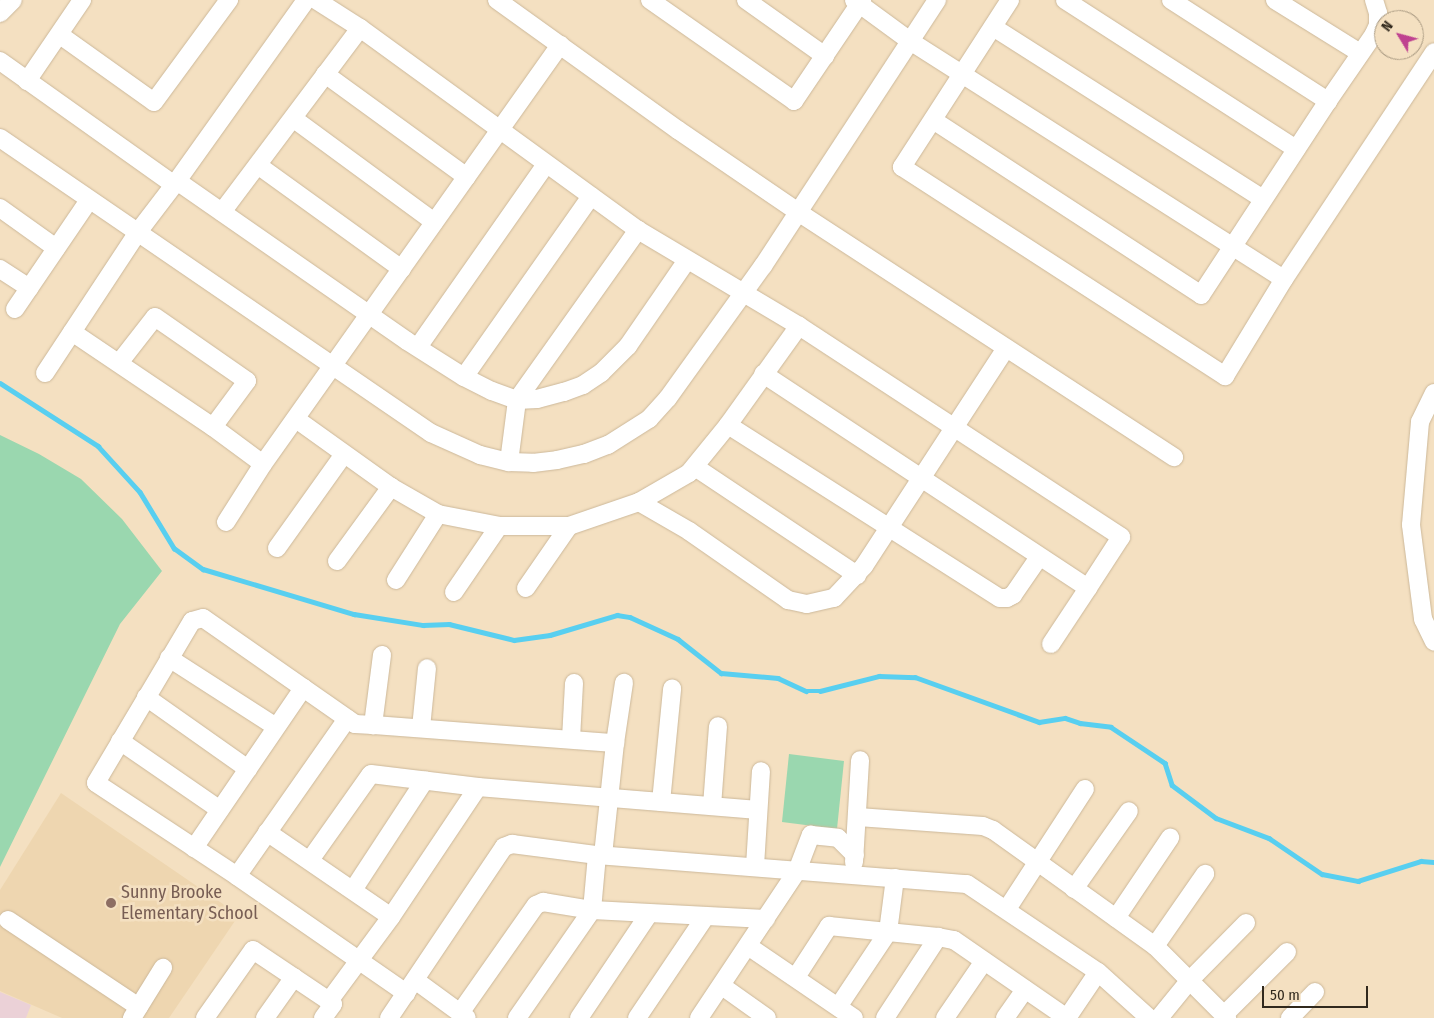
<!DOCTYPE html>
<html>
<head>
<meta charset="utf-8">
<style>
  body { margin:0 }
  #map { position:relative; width:1434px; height:1018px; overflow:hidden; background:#f4e0c1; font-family:"Fira Sans Condensed",sans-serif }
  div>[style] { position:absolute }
  .commercial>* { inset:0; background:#ebd1d7 }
  .built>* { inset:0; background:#eed6b0 }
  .green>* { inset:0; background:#9ad7af }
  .stream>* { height:4.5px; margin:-2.25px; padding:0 2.25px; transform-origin:2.25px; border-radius:2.25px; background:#58cff0 }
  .roads { filter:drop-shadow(0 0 1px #ccb89a) drop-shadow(0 0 1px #ccb89a) }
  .minor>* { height:18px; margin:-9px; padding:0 9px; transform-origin:9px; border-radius:9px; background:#fff }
  .dots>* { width:14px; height:14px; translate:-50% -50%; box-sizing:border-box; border:2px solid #f4e0c1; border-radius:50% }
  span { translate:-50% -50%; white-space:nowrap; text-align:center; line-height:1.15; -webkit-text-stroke:5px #f4e0c1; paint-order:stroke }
  .education-label { font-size:18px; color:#785e54 }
  .left { translate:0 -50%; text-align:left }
  .north { position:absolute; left:1374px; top:10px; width:50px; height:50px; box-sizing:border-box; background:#f4e0c1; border:1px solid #a6977f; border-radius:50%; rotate:307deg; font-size:14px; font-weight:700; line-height:20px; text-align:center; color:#31291d }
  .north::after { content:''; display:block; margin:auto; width:18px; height:22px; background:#bf4290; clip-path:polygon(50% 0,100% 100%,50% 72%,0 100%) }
  .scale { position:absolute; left:1262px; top:986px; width:106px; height:22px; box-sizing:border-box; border:2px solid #31291d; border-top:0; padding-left:6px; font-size:15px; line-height:18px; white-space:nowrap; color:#31291d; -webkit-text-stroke:4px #f4e0c1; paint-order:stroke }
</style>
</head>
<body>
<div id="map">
  <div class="commercial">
    <i style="clip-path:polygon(0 992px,31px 1005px,26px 1018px,0 1018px)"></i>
  </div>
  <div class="built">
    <i style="clip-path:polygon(61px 793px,239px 915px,169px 1018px,62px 1018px,0 991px,0 890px)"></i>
  </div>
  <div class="green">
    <i style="clip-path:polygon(0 435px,39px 454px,81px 479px,122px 519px,162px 571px,120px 624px,0 867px)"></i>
    <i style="clip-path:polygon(789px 754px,844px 761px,837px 829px,782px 822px)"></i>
  </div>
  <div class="stream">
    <i style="left:0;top:383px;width:117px;rotate:32.7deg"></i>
    <i style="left:98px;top:446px;width:62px;rotate:47.6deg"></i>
    <i style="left:140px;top:492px;width:66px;rotate:58.7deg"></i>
    <i style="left:174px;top:548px;width:36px;rotate:36deg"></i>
    <i style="left:203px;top:569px;width:158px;rotate:16.6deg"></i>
    <i style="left:354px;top:614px;width:70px;rotate:9.1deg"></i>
    <i style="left:423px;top:625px;width:26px;rotate:-2deg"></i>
    <i style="left:449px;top:624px;width:67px;rotate:13.8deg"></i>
    <i style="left:514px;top:640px;width:36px;rotate:-8deg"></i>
    <i style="left:550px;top:635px;width:70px;rotate:-16.6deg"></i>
    <i style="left:617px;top:615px;width:13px;rotate:9deg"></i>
    <i style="left:630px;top:617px;width:53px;rotate:24.6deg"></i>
    <i style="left:678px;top:639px;width:55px;rotate:38.3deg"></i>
    <i style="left:721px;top:673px;width:57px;rotate:5deg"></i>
    <i style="left:778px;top:678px;width:31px;rotate:25deg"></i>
    <i style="left:806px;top:691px;width:14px"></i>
    <i style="left:820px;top:691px;width:61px;rotate:-14.3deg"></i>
    <i style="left:879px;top:676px;width:36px;rotate:2deg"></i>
    <i style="left:915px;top:677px;width:132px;rotate:19.9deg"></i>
    <i style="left:1039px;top:722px;width:26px;rotate:-9deg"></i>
    <i style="left:1065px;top:718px;width:16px;rotate:18deg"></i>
    <i style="left:1080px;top:723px;width:31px;rotate:7deg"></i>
    <i style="left:1111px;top:727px;width:65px;rotate:33.7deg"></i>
    <i style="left:1165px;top:763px;width:23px;rotate:72deg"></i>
    <i style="left:1172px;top:785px;width:55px;rotate:36.9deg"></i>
    <i style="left:1216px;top:818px;width:57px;rotate:20.7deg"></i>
    <i style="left:1269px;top:838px;width:64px;rotate:34.2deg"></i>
    <i style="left:1322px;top:874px;width:37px;rotate:11deg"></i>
    <i style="left:1358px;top:881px;width:66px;rotate:-17.6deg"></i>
    <i style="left:1421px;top:861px;width:13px;rotate:4deg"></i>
  </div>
  <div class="roads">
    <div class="minor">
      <i style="left:316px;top:0;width:52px;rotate:32.5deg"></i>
      <i style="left:360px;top:28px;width:344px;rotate:36deg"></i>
      <i style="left:638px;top:230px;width:187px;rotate:30.8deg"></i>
      <i style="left:799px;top:326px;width:385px;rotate:33.2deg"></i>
      <i style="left:1121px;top:537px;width:61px;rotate:122.9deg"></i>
      <i style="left:1088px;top:588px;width:389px;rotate:-146.6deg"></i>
      <i style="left:497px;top:0;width:223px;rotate:35.7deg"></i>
      <i style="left:678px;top:130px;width:145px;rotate:34.3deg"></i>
      <i style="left:798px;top:212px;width:449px;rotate:33.1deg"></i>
      <i style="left:650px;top:0;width:176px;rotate:35deg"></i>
      <i style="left:794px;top:101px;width:122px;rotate:-56deg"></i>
      <i style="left:746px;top:0;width:97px;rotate:35.3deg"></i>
      <i style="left:854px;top:0;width:69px;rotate:36.2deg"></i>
      <i style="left:910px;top:41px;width:443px;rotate:32.5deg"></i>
      <i style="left:1010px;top:0;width:199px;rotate:122.9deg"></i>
      <i style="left:902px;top:167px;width:385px;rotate:32.9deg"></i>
      <i style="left:1225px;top:376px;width:114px;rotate:-58.7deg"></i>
      <i style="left:1284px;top:279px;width:272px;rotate:-56.5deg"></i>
      <i style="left:1065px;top:0;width:275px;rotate:32.8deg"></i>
      <i style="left:1171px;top:0;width:187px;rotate:32.8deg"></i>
      <i style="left:1275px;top:0;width:100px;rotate:31.9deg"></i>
      <i style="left:0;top:13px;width:18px;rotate:-45deg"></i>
      <i style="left:993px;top:27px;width:320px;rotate:32.5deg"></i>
      <i style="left:60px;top:35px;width:115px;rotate:35.5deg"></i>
      <i style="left:154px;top:102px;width:127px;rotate:-53.7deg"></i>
      <i style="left:0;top:61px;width:212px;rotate:35.4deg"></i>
      <i style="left:325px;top:74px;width:175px;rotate:36deg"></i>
      <i style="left:27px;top:81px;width:98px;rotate:-55.8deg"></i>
      <i style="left:294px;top:119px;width:174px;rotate:36.3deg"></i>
      <i style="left:933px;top:120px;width:320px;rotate:33.1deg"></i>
      <i style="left:1201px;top:295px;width:232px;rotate:-56.8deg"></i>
      <i style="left:1328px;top:101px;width:81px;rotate:-55.5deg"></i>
      <i style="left:1374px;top:34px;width:10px;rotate:-66deg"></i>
      <i style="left:1378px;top:25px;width:12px;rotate:-90deg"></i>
      <i style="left:1378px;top:13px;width:14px;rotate:-107deg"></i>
      <i style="left:0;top:138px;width:522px;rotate:34.39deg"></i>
      <i style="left:431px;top:433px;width:54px;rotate:24.2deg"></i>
      <i style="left:480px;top:455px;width:30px;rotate:14deg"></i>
      <i style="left:509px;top:462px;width:24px;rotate:2deg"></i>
      <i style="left:533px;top:463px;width:24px;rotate:-7deg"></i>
      <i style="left:557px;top:460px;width:28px;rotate:-13deg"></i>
      <i style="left:584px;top:454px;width:26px;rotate:-21deg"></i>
      <i style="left:608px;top:445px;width:49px;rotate:-32.4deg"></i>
      <i style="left:649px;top:419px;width:28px;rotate:-48deg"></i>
      <i style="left:668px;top:398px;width:163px;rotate:-54.3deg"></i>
      <i style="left:763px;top:266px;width:318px;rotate:-56.8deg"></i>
      <i style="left:259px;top:166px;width:176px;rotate:35.8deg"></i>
      <i style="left:177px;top:181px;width:280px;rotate:34.8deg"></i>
      <i style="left:407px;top:341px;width:67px;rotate:32.3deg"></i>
      <i style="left:464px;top:377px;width:31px;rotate:27deg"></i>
      <i style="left:492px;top:391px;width:27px;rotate:20deg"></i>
      <i style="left:517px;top:400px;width:20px;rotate:-3deg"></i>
      <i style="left:537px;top:399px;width:28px;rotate:-15deg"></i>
      <i style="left:564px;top:392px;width:20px;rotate:-20deg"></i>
      <i style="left:583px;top:385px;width:22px;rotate:-34deg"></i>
      <i style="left:601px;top:373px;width:38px;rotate:-45deg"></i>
      <i style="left:628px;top:346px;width:104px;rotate:-55.5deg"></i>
      <i style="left:0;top:208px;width:69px;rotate:35.5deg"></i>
      <i style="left:222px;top:212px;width:230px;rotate:-53.1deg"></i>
      <i style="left:0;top:269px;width:35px;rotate:33deg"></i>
      <i style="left:15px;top:309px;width:132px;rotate:-55.8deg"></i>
      <i style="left:72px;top:332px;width:170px;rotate:34deg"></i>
      <i style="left:213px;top:427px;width:62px;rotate:36.5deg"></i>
      <i style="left:418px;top:347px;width:223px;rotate:-55deg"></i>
      <i style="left:119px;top:363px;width:58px;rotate:-52deg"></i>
      <i style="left:155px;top:317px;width:112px;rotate:34.8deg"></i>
      <i style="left:247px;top:381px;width:57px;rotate:126.5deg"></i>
      <i style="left:45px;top:373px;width:169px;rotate:-56.6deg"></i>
      <i style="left:138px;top:232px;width:64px;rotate:-52.6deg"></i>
      <i style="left:177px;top:181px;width:222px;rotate:-54.5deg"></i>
      <i style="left:464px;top:377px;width:221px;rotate:-54.9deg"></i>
      <i style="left:1434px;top:393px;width:32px;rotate:116deg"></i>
      <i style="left:1420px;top:422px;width:103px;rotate:95deg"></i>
      <i style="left:1411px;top:525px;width:95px;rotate:82.7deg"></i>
      <i style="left:1423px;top:619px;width:25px;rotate:64deg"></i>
      <i style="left:296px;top:419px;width:117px;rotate:35.6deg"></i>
      <i style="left:391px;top:487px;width:54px;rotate:29.9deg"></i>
      <i style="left:438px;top:514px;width:62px;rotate:11.1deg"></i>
      <i style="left:499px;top:526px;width:70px"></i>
      <i style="left:569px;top:526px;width:74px;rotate:-18.9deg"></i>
      <i style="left:639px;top:502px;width:58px;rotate:-30.1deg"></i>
      <i style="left:689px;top:473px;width:62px;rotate:-50.9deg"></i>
      <i style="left:728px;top:425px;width:122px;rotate:-54.4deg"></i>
      <i style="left:728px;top:425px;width:322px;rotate:32.5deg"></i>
      <i style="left:1000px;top:598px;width:7px"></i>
      <i style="left:1007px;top:598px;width:7px;rotate:-27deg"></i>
      <i style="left:1013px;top:595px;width:46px;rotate:-55.6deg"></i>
      <i style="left:509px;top:462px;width:63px;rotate:-82.6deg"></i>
      <i style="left:517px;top:400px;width:209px;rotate:-54.6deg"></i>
      <i style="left:695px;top:467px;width:195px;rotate:33.7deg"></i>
      <i style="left:639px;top:502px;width:58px;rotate:30.1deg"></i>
      <i style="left:689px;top:531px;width:121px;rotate:34.9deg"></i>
      <i style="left:788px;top:600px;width:19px;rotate:12deg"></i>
      <i style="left:807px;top:604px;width:28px;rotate:-13deg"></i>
      <i style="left:834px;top:598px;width:44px;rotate:-46.8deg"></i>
      <i style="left:864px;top:566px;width:260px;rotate:-56.9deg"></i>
      <i style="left:226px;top:522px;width:69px;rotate:-57.5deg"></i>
      <i style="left:263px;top:464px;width:514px;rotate:-54.67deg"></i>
      <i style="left:277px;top:548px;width:115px;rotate:-54.5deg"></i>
      <i style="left:337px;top:561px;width:92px;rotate:-53.9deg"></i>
      <i style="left:396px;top:580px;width:78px;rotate:-57.5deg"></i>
      <i style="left:526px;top:588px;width:75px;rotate:-55.3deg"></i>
      <i style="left:454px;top:592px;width:80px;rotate:-55.7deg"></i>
      <i style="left:1051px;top:644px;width:67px;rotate:-56.5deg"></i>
      <i style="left:382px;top:655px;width:71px;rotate:97.3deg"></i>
      <i style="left:373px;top:725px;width:18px;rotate:-177deg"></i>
      <i style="left:355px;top:724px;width:185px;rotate:-145.1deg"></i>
      <i style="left:203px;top:618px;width:11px;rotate:165deg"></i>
      <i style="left:192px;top:621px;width:188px;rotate:120.7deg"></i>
      <i style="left:96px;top:783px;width:169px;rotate:33.4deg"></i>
      <i style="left:237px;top:876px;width:206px;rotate:34.7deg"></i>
      <i style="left:169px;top:658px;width:127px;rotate:32.8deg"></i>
      <i style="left:146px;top:697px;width:125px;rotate:35.2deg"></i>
      <i style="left:373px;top:725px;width:243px;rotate:4.3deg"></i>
      <i style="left:615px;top:743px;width:113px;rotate:96.1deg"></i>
      <i style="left:421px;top:728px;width:60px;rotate:-84.3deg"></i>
      <i style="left:571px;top:739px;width:56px;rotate:-86.9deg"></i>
      <i style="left:120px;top:741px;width:121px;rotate:34.6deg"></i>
      <i style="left:615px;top:743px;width:61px;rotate:-81.5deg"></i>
      <i style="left:661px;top:802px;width:114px;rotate:-84.4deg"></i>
      <i style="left:712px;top:806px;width:80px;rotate:-85.7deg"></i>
      <i style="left:858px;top:817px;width:125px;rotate:4.1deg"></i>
      <i style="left:983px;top:826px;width:11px;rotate:22deg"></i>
      <i style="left:993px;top:830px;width:199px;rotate:35.6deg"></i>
      <i style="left:1155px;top:946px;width:102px;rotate:45deg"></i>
      <i style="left:267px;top:832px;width:150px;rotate:34.4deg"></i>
      <i style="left:194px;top:848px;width:194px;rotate:-55.7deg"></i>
      <i style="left:310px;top:860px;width:105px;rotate:-54.7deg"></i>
      <i style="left:371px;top:774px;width:108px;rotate:6.9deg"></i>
      <i style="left:478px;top:787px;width:281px;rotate:4.7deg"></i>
      <i style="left:854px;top:862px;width:102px;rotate:-86.6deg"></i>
      <i style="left:755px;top:866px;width:95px;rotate:-86.4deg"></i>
      <i style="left:237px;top:876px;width:192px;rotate:-55deg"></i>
      <i style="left:895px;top:878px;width:54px;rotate:97.4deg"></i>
      <i style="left:888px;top:932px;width:50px;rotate:5.7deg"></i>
      <i style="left:938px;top:937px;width:16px;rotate:11deg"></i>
      <i style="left:954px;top:940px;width:137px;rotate:34.6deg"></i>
      <i style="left:1074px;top:889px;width:95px;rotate:-54.8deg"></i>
      <i style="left:353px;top:890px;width:131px;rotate:-56.8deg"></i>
      <i style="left:1007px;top:909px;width:143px;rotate:-57deg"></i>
      <i style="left:1116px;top:918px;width:97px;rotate:-56deg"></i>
      <i style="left:8px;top:920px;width:157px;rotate:33.6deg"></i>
      <i style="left:748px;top:946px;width:128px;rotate:34.2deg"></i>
      <i style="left:1155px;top:946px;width:88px;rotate:-55.2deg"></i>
      <i style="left:796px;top:977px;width:61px;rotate:-57.1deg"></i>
      <i style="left:829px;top:926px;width:59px;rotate:5.8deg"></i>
      <i style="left:888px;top:932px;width:90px;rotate:123.7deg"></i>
      <i style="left:415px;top:980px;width:64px;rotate:36.2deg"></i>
      <i style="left:722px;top:986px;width:55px;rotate:35.4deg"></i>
      <i style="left:460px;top:1013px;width:132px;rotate:-54.9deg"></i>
      <i style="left:536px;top:905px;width:8px;rotate:-23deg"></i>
      <i style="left:543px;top:902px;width:50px;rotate:9.3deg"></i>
      <i style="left:592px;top:910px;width:174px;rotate:3deg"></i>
      <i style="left:1224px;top:1015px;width:89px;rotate:-45deg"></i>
      <i style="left:132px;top:1018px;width:59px;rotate:-58.2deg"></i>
      <i style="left:205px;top:1018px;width:83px;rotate:-54.8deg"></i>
      <i style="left:253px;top:950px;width:92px;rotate:33.9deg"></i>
      <i style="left:329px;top:1001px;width:104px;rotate:-53.6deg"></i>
      <i style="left:391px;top:917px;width:156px;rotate:-56.2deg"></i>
      <i style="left:265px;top:1018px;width:50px;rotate:-54.7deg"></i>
      <i style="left:323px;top:1018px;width:17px;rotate:-54deg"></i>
      <i style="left:333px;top:1004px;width:5px;rotate:-143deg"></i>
      <i style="left:389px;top:1018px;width:206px;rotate:-56.1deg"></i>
      <i style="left:504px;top:847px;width:9px;rotate:-21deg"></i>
      <i style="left:512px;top:844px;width:86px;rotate:7.4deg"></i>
      <i style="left:597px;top:855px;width:371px;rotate:4.5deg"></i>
      <i style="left:967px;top:884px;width:158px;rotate:33.9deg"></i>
      <i style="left:1098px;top:972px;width:69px;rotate:42deg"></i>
      <i style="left:517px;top:1018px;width:131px;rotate:-55.2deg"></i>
      <i style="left:592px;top:910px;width:55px;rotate:-84.8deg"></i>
      <i style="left:579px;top:1018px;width:125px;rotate:-56.1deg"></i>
      <i style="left:637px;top:1018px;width:122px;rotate:-56deg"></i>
      <i style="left:699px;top:1018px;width:177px;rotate:-56.3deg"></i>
      <i style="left:797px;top:871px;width:39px;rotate:-69deg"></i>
      <i style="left:811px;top:835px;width:27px;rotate:6deg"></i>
      <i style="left:838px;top:838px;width:24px;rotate:45deg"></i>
      <i style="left:885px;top:1018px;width:97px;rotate:-56.8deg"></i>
      <i style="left:945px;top:1018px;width:69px;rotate:-55.6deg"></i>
      <i style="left:1005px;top:1018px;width:35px;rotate:-55deg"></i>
      <i style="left:1067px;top:1018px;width:55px;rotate:-56deg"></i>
      <i style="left:1159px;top:1018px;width:49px;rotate:-50.8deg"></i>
      <i style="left:1190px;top:980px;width:80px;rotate:-45.5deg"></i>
      <i style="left:1290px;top:1018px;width:36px;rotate:-46deg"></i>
    </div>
  </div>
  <div class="dots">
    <i style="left:111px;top:903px;background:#8d6e63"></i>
  </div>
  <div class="education-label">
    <span class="left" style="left:121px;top:903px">Sunny Brooke<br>Elementary School</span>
  </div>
  <div class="north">N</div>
  <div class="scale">50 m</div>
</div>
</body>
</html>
